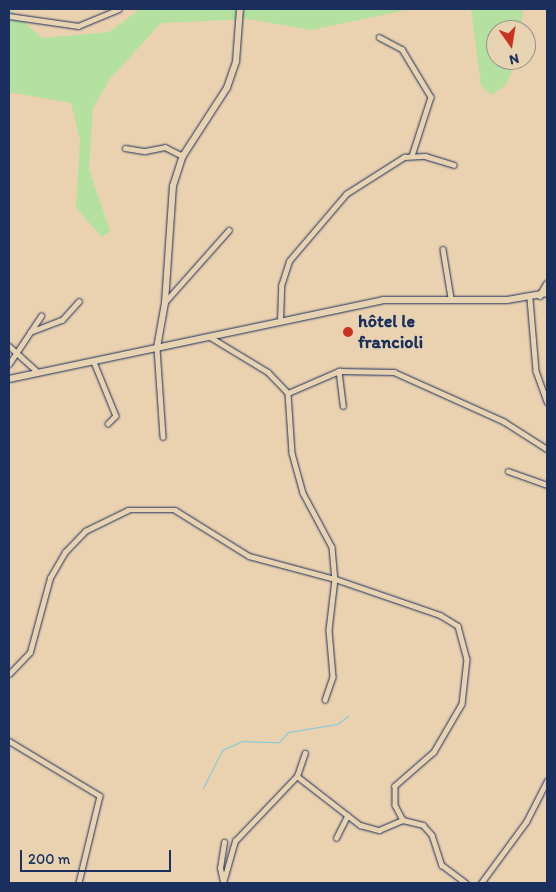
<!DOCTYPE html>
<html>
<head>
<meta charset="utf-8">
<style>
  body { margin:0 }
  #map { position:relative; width:556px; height:892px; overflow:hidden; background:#ead1af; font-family:Itim,sans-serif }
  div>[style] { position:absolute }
  .green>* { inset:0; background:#b4e19f }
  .stream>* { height:1px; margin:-0.5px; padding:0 0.5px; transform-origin:0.5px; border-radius:0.5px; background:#7dcbdb }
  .roads { filter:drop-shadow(0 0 1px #1b2f5e) drop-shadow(0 0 1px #1b2f5e) }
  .minor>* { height:4.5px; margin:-2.25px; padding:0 2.25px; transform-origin:2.25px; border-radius:2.25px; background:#e7d3b1 }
  .tertiary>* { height:5.5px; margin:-2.75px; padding:0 2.75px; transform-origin:2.75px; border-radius:2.75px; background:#e7d3b1 }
  .secondary>* { height:6px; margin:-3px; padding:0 3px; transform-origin:3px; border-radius:3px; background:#e7d3b1 }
  .dots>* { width:14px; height:14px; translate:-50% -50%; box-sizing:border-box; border:2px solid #e7d3b1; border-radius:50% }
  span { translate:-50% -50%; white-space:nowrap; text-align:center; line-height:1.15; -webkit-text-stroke:4.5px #e7d3b1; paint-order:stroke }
  .poi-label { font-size:18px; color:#1b2f5e; font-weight:700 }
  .left { translate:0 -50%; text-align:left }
  .frame { position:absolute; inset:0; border:10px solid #1b2f5e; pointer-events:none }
  .north { position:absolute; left:486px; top:20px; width:50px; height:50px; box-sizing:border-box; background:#e7d3b1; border:1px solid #959190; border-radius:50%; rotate:167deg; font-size:14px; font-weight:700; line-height:20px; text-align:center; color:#1b2f5e }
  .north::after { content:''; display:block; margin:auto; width:18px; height:22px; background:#c8321e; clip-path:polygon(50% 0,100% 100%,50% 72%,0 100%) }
  .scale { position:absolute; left:20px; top:850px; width:151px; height:22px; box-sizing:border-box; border:2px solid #1b2f5e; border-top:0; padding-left:6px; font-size:15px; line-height:18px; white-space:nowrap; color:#1b2f5e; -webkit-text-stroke:4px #e7d3b1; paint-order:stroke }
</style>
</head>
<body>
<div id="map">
  <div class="green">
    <i style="clip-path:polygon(9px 9px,42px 38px,109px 32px,140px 9px,411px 9px,311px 30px,248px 19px,161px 23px,110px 79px,93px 108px,89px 169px,110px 231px,102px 237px,76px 208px,80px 140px,71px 103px,9px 92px)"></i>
    <i style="clip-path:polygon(471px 9px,523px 9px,521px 30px,496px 30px,496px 60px,517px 60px,506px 85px,491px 95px,481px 86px)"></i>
  </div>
  <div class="stream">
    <i style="left:203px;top:788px;width:42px;rotate:-63.4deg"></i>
    <i style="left:222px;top:750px;width:22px;rotate:-24deg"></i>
    <i style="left:242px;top:741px;width:37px;rotate:2deg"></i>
    <i style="left:279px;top:742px;width:13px;rotate:-48deg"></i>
    <i style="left:288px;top:732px;width:50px;rotate:-9.3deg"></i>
    <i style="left:337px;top:724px;width:14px;rotate:-36deg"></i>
  </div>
  <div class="roads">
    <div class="minor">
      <i style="left:9px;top:16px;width:70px;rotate:8.2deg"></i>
      <i style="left:78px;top:26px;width:44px;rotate:-22.5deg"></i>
      <i style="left:379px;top:37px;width:26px;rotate:28deg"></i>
      <i style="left:402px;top:49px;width:56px;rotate:58.9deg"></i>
      <i style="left:431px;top:97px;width:62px;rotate:107.9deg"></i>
      <i style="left:125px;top:148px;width:20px;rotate:9deg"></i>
      <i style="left:145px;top:151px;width:20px;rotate:-11deg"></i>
      <i style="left:165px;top:147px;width:20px;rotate:27deg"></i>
      <i style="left:443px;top:249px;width:50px;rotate:80.7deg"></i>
      <i style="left:530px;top:299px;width:72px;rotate:85.2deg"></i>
      <i style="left:536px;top:371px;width:33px;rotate:70deg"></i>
      <i style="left:165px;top:302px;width:96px;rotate:-48.4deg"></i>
      <i style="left:280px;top:321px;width:35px;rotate:-88deg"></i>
      <i style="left:281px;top:286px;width:26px;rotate:-72deg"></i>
      <i style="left:289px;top:261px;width:88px;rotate:-49.6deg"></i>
      <i style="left:346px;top:194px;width:69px;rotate:-32.5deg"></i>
      <i style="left:404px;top:157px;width:21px;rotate:-3deg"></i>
      <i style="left:425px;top:156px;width:30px;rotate:17deg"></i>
      <i style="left:30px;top:332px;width:34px;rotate:-21deg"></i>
      <i style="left:62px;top:320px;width:25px;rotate:-48deg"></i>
      <i style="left:210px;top:337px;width:68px;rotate:31.1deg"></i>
      <i style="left:268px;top:372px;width:29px;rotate:46deg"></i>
      <i style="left:288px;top:393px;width:60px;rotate:86.2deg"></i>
      <i style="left:292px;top:453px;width:41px;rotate:74.6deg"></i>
      <i style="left:303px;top:493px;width:61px;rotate:61.8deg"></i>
      <i style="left:332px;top:547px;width:32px;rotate:85deg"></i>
      <i style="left:335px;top:579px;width:51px;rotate:96.7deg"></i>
      <i style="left:329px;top:630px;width:47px;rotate:85.1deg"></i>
      <i style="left:333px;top:677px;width:24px;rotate:109deg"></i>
      <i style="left:9px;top:346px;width:39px;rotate:42deg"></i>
      <i style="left:157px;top:348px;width:89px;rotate:86.1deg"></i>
      <i style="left:94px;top:362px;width:58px;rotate:67.8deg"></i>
      <i style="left:116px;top:416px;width:11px;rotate:135deg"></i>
      <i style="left:9px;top:364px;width:58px;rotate:-56.3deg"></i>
      <i style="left:339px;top:371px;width:35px;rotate:83deg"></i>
      <i style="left:288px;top:393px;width:56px;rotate:-23.3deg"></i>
      <i style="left:339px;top:371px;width:55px;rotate:1deg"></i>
      <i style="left:394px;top:372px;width:120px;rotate:24.2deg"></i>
      <i style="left:503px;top:421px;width:52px;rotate:32.5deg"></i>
      <i style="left:508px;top:471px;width:41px;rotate:19.7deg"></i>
      <i style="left:9px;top:674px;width:30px;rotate:-46deg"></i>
      <i style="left:30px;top:652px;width:77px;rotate:-74.9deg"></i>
      <i style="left:50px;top:578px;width:30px;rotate:-60deg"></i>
      <i style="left:65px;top:552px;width:29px;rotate:-46deg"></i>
      <i style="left:85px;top:531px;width:48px;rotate:-26deg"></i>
      <i style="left:128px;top:510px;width:47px"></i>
      <i style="left:175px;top:510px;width:87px;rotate:31.9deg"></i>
      <i style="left:249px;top:556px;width:89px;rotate:15deg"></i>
      <i style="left:335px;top:579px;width:111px;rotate:18.9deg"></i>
      <i style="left:440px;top:615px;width:21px;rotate:31deg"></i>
      <i style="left:458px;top:626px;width:34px;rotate:75deg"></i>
      <i style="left:467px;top:659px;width:45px;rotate:96.3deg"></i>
      <i style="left:462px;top:704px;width:56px;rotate:120.3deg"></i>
      <i style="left:434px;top:752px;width:52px;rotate:138.9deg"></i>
      <i style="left:395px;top:786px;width:19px;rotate:90deg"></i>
      <i style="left:395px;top:805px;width:17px;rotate:62deg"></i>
      <i style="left:9px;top:741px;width:106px;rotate:31.1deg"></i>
      <i style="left:100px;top:796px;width:89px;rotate:103.6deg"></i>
      <i style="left:297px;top:776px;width:80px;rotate:37.9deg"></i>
      <i style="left:360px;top:825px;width:20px;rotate:15deg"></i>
      <i style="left:379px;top:830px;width:26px;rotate:-23deg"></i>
      <i style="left:403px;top:820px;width:21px;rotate:14deg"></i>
      <i style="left:423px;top:825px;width:13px;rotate:48deg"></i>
      <i style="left:432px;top:835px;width:32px;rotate:72deg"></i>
      <i style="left:442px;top:865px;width:30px;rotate:37deg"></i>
      <i style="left:336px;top:838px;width:25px;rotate:-63deg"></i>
      <i style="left:223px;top:882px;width:14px;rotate:-102deg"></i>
      <i style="left:220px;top:868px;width:26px;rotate:-81deg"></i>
      <i style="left:223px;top:883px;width:44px;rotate:-74.1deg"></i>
      <i style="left:235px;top:841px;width:90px;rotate:-46.4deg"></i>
      <i style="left:297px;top:776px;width:24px;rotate:-71deg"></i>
      <i style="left:481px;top:883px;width:76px;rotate:-53.6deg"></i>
      <i style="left:526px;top:822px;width:46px;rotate:-62.9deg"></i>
    </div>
    <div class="tertiary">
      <i style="left:157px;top:348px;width:46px;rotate:-79.9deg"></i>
      <i style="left:165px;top:303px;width:117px;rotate:-86.1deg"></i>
      <i style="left:173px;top:186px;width:32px;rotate:-72deg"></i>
      <i style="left:183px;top:156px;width:81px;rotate:-57.1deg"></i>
      <i style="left:227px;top:88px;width:28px;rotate:-71deg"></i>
      <i style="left:236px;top:62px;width:53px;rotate:-85.7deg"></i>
    </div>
    <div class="secondary">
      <i style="left:540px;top:296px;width:14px;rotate:-60deg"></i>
      <i style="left:9px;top:379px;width:382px;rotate:-11.9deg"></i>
      <i style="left:383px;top:300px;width:124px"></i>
      <i style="left:507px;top:300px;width:41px;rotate:-9.9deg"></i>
    </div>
  </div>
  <div class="dots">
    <i style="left:348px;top:332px;background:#c8321e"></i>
  </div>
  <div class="poi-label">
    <span class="left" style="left:358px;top:332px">hôtel le<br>francioli</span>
  </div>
  <div class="frame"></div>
  <div class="north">N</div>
  <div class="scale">200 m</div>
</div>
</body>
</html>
